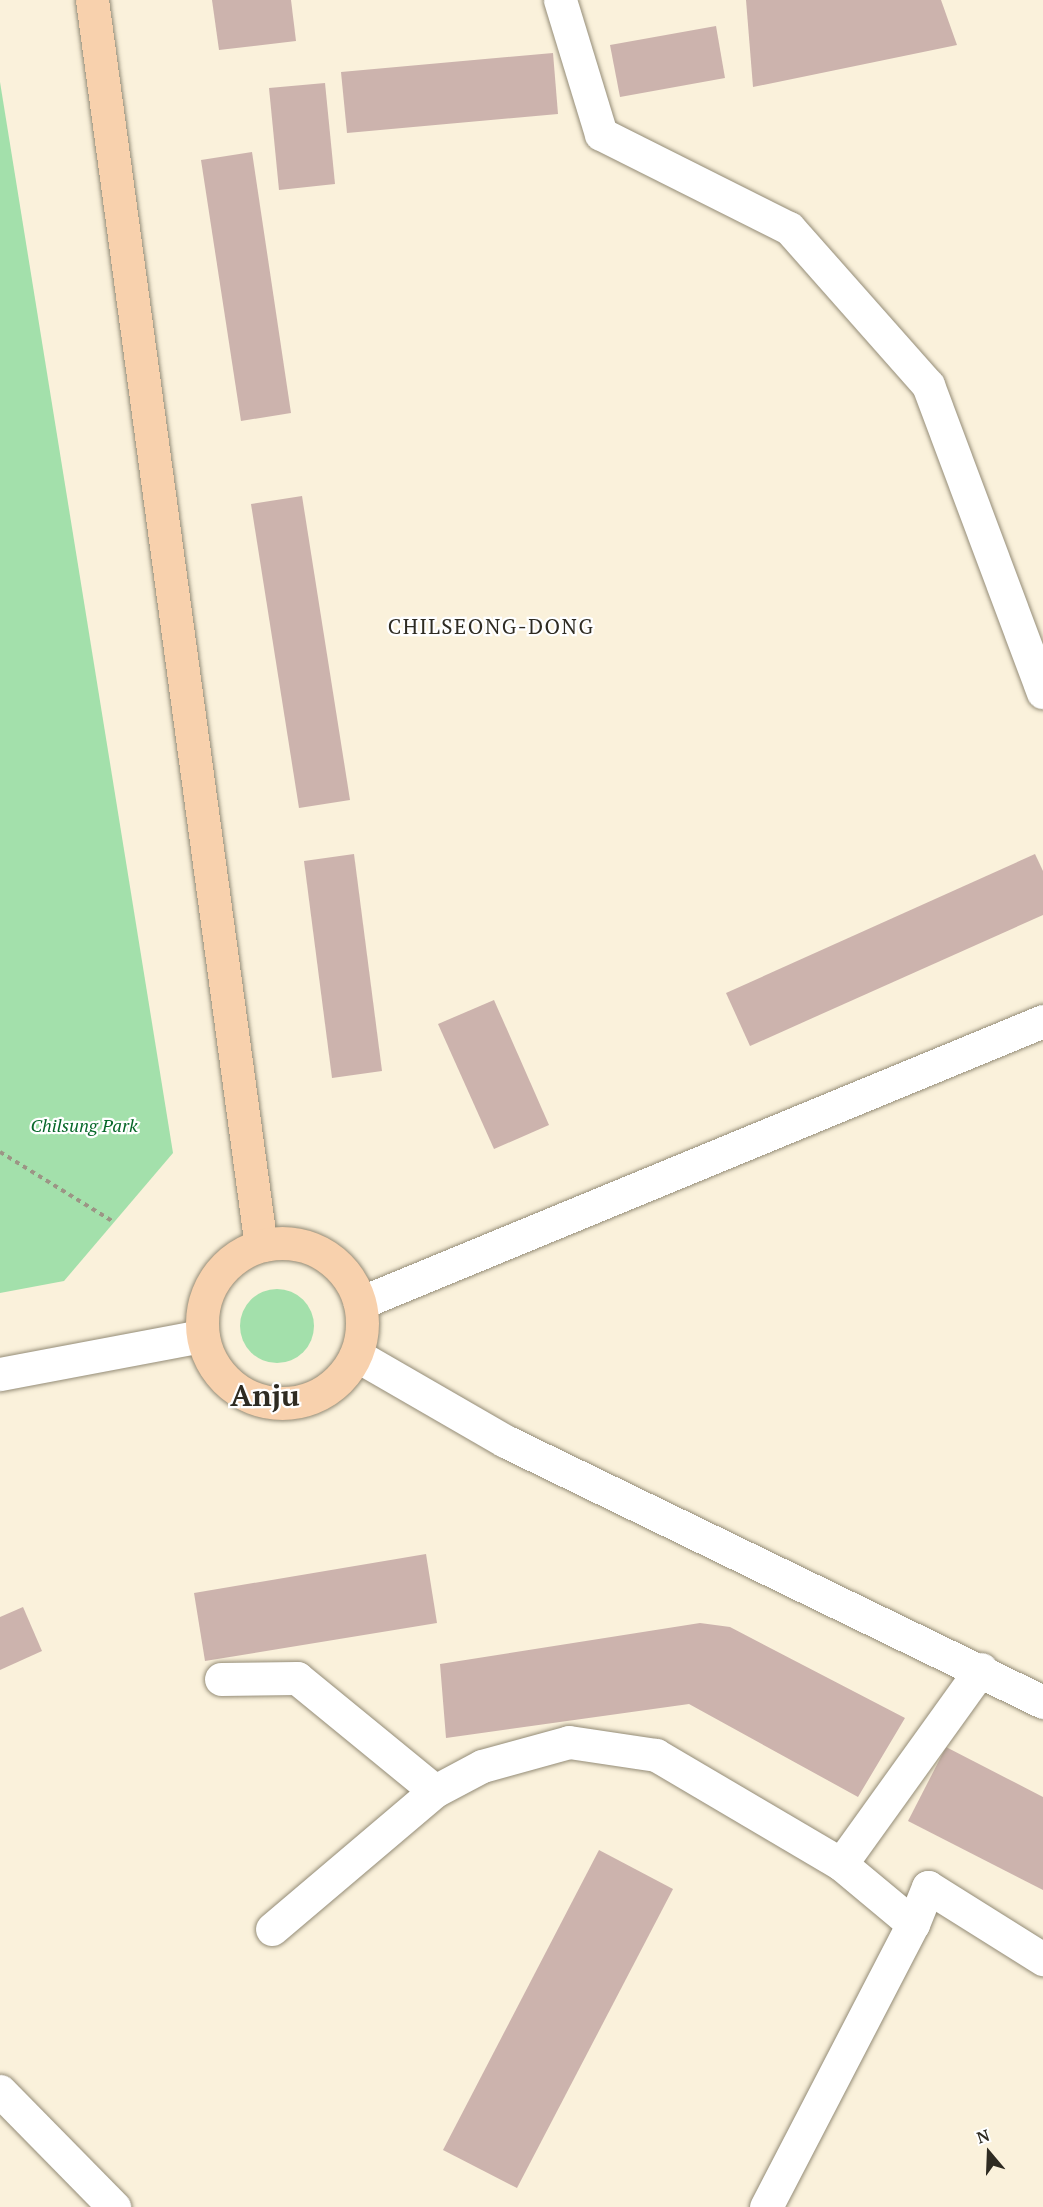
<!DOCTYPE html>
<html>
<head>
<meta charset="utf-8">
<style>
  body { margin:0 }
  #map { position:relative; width:1043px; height:2207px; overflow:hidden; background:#faf1db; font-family:"PT Serif",serif }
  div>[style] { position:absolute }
  .green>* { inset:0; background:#a3e0ab }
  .round { border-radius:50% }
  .building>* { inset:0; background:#ccb3ad }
  .path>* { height:4px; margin-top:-2px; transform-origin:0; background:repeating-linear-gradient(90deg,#9c9585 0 4.5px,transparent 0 9px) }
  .roads { filter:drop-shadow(0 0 2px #948c77) drop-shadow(0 0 2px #948c77) }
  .street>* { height:33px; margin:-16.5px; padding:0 16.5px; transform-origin:16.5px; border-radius:16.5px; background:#fff }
  .secondary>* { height:33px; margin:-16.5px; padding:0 16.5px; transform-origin:16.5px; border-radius:16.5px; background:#fff }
  .primary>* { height:33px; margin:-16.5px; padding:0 16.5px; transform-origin:16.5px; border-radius:16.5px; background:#f8d1ad }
  .primary>.ring { margin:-16.5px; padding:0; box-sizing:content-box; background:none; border:33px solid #f8d1ad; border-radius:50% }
  span { translate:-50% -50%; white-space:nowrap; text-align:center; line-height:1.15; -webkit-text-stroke:4.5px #fff; paint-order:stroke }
  .park-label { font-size:18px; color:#066728; font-style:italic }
  .quarter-label { font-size:21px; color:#2e2b22; letter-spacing:1.5px }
  .town-label { font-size:30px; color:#2e2b22; font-weight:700 }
  .north { position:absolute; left:959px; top:2123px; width:60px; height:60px; -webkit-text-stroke:4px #fff; paint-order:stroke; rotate:341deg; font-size:16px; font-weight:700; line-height:24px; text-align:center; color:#2e2b22 }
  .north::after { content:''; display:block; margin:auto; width:21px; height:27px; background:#2e2b22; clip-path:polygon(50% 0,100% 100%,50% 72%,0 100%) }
</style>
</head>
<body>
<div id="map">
  <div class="green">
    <i style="clip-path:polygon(0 82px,173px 1153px,64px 1281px,0 1293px)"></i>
    <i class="round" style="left:240px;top:1289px;width:74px;height:74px"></i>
  </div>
  <div class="building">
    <i style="clip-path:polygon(212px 0,291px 0,296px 41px,219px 50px)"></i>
    <i style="clip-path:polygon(746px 0,941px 0,957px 45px,753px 87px)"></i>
    <i style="clip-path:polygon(716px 26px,725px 78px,620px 97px,610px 45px)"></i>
    <i style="clip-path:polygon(553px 53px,558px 114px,347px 133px,341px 72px)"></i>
    <i style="clip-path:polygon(325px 83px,335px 184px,279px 190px,269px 88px)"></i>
    <i style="clip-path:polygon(252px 152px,291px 413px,241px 421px,201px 160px)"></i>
    <i style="clip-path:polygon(302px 496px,350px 800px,299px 808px,251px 504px)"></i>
    <i style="clip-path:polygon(354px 854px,382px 1071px,332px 1078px,304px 861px)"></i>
    <i style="clip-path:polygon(1035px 854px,1043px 871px,1043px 915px,750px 1046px,726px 993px)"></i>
    <i style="clip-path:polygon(494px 1000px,549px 1125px,494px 1149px,438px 1024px)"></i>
    <i style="clip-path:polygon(426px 1554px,437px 1623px,205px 1661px,194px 1593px)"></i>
    <i style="clip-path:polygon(23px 1607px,42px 1651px,0 1670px,0 1617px)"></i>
    <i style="clip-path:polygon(700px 1623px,730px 1627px,905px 1718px,858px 1797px,689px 1704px,446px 1738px,440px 1664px)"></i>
    <i style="clip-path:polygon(946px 1747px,1043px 1797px,1043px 1890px,908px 1821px)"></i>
    <i style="clip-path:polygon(599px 1850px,673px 1889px,517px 2188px,443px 2150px)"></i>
  </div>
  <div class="path">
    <i style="left:0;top:1152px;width:134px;rotate:31.6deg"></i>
  </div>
  <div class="roads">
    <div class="street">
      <i style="left:560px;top:0;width:140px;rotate:73deg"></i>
      <i style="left:601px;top:134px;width:210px;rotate:26.6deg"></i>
      <i style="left:789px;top:228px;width:210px;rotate:48.5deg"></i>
      <i style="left:928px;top:385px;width:328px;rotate:69.5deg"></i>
      <i style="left:221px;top:1679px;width:76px;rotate:-0.8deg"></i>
      <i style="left:297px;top:1678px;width:178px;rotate:39.3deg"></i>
      <i style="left:913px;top:1924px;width:40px;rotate:-68deg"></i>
      <i style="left:928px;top:1887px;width:136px;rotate:32.1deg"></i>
      <i style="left:272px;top:1929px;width:214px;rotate:-40.3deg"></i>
      <i style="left:435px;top:1791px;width:53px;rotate:-28deg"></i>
      <i style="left:482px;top:1766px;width:90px;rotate:-15.4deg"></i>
      <i style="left:569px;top:1742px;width:88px;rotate:8.5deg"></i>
      <i style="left:656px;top:1755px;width:215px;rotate:30.5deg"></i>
      <i style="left:0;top:2091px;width:163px;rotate:45.5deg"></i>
      <i style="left:766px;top:2207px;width:319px;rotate:-62.6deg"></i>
      <i style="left:913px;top:1924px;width:94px;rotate:-140.2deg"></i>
      <i style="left:841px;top:1864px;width:240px;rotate:-54.3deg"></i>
    </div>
    <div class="secondary">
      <i style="left:360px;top:1303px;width:739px;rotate:-22.43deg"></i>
      <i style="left:356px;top:1355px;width:172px;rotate:30deg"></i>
      <i style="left:505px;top:1441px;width:598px;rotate:25.88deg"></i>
      <i style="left:0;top:1374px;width:206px;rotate:-10.7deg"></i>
    </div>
    <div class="primary">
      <i style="left:92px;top:0;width:1257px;rotate:82.28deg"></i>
      <i class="ring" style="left:202px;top:1243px;width:127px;height:127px"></i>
    </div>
  </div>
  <div class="park-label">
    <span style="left:84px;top:1125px">Chilsung Park</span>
  </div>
  <div class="quarter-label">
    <span style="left:491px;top:626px">CHILSEONG-DONG</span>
  </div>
  <div class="town-label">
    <span style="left:265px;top:1395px">Anju</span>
  </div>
  <div class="north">N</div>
</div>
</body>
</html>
